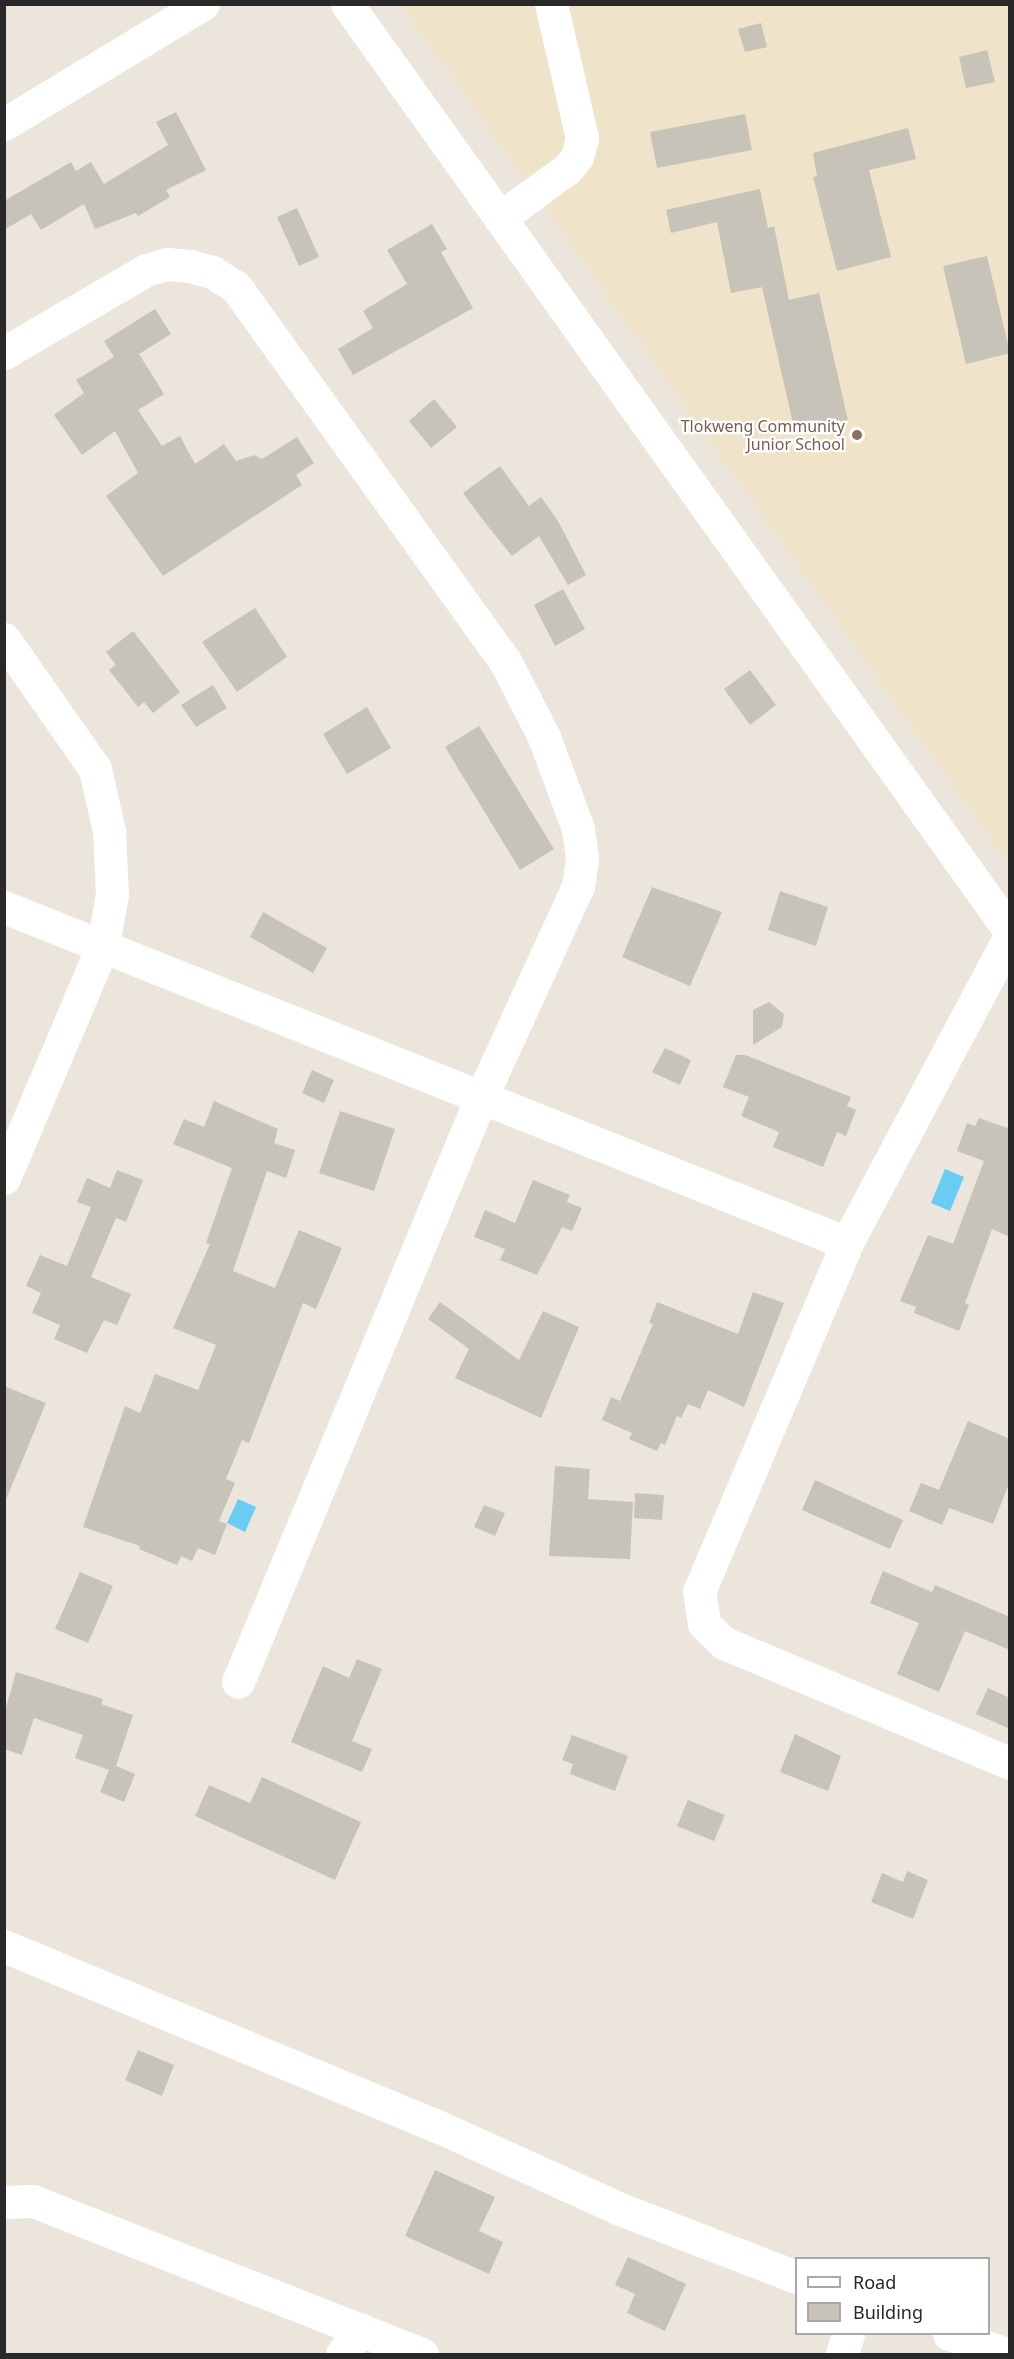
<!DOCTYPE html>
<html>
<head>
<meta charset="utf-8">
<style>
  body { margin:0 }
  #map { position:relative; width:1014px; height:2359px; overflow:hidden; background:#ece5db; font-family:"Noto Sans",sans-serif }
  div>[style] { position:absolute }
  .education>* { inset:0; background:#efe3c9 }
  .water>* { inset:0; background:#69ccf3 }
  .building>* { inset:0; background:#c7c3b9 }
  .minor>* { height:33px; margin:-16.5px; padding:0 16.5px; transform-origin:16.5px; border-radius:16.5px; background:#fff }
  .dots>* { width:16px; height:16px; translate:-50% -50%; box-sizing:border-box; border:3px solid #fff; border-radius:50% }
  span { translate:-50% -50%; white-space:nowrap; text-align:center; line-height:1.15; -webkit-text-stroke:4.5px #fff; paint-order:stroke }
  .education-label { font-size:16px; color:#785e54 }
  .right { translate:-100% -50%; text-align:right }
  .frame { position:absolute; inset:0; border:6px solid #292929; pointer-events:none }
  .legend { position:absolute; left:795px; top:2257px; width:195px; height:78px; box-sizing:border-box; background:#fff; border:2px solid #a9a9a9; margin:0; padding:8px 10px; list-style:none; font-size:18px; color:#292929 }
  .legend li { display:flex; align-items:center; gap:12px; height:30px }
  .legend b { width:30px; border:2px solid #a9a9a9 }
</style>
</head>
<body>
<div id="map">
  <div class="education">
    <i style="clip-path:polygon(401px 5px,1009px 5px,1009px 865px)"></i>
  </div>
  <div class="water">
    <i style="clip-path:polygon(945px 1169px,964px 1177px,950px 1211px,931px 1203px)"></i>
    <i style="clip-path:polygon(238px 1499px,256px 1507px,245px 1532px,227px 1523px)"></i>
  </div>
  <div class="building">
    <i style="clip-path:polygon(761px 23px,767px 47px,745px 52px,738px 29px)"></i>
    <i style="clip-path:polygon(987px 50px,995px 82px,966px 88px,959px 57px)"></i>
    <i style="clip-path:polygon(176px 112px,206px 170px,166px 190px,170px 197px,138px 216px,136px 213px,95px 229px,84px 204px,41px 230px,31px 214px,4px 230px,4px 201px,71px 162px,76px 171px,91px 162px,104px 184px,168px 145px,156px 122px)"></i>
    <i style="clip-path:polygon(745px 114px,752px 150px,657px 168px,650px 132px)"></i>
    <i style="clip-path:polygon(908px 128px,916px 159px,869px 170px,891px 257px,837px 271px,813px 177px,817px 176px,813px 153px)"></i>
    <i style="clip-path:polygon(760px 189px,768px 228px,774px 226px,789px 300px,819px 293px,848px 420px,795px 432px,762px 287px,731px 293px,717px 222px,671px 233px,666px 210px)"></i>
    <i style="clip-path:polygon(297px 208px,319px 257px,299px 266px,277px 217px)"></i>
    <i style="clip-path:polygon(432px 224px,447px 249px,441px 252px,473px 308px,353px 375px,338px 349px,373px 328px,363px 311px,407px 284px,387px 250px)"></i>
    <i style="clip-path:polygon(987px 256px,1010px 353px,966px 364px,943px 266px)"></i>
    <i style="clip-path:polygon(155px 309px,171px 334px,139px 354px,164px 394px,138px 410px,162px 446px,180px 436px,195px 464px,224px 444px,236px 461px,254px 455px,262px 459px,297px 437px,314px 463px,296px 475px,302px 485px,163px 576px,106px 496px,138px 473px,115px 431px,82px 455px,54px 415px,84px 393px,76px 380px,114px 357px,104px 341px)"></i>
    <i style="clip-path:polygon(434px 399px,457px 427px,431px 448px,409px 421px)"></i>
    <i style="clip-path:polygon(500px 466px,529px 506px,541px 497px,558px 521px,586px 575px,568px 585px,539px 536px,512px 556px,483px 520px,463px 493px)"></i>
    <i style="clip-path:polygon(563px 589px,585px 629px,555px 646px,534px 605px)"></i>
    <i style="clip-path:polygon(255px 608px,287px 657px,237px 692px,202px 642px)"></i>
    <i style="clip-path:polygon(133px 631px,180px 692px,153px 713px,144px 702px,138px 707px,109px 670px,116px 665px,106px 652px)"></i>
    <i style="clip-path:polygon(750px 670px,776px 705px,750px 725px,724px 689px)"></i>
    <i style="clip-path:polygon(213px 685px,227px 708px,196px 727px,181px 705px)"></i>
    <i style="clip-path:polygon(367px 707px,391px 748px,347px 774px,323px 734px)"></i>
    <i style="clip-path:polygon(479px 726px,554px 849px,520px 870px,445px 747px)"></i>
    <i style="clip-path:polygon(652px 887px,722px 912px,690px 986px,622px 957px)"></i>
    <i style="clip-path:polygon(780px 891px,828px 907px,816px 946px,768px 930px)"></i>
    <i style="clip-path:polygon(263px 912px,327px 948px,313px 973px,250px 937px)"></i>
    <i style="clip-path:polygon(769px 1002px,784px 1014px,782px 1027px,753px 1045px,753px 1010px)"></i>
    <i style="clip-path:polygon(665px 1048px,691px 1060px,680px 1085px,652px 1072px)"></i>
    <i style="clip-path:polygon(736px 1055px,745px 1055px,851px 1097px,847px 1106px,856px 1110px,846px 1136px,837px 1132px,823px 1167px,773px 1147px,779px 1132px,741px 1116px,749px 1097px,723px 1087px)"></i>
    <i style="clip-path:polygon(312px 1070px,334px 1080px,324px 1103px,302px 1093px)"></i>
    <i style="clip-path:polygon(214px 1101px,278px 1129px,274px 1143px,295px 1150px,286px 1178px,267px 1171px,233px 1271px,275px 1288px,299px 1230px,342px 1248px,316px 1309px,303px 1303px,249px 1443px,242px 1440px,226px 1479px,235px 1483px,219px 1521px,227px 1524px,215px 1555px,198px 1548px,192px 1561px,181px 1556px,177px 1565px,139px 1549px,140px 1546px,83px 1527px,125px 1406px,140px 1413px,155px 1374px,198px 1390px,216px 1345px,173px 1328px,210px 1244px,206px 1243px,232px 1168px,173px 1144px,184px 1119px,204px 1127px)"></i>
    <i style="clip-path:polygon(340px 1111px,395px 1129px,374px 1191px,319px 1173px)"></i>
    <i style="clip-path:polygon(979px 1118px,1010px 1129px,1010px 1237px,992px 1229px,965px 1303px,969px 1305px,959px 1331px,914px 1313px,916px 1307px,900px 1301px,928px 1235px,953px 1244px,984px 1161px,957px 1151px,967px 1123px,975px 1126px)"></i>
    <i style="clip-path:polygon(117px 1170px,143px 1180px,126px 1222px,116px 1218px,91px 1277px,131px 1294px,117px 1325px,104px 1320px,87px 1353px,54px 1339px,60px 1325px,32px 1313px,41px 1293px,26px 1286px,40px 1255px,67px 1266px,91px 1207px,77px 1202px,87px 1178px,110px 1188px)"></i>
    <i style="clip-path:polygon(533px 1180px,570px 1195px,567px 1202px,582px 1208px,572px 1231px,562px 1227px,537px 1275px,500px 1260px,505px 1249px,474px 1237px,485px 1210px,515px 1223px)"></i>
    <i style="clip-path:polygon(753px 1292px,784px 1303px,744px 1407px,708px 1390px,700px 1409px,688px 1404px,681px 1418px,677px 1416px,665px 1445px,661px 1443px,657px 1451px,629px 1439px,632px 1433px,602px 1420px,611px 1397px,620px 1401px,653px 1324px,649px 1323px,657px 1302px,738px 1334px)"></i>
    <i style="clip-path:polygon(440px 1302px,519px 1360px,543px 1311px,579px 1327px,541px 1418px,455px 1378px,469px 1349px,428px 1319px)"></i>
    <i style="clip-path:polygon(4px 1386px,46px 1403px,5px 1502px,4px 1502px)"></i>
    <i style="clip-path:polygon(968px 1421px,1010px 1439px,1010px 1481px,993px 1524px,949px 1508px,942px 1525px,909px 1511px,921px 1483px,939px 1490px)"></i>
    <i style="clip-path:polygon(555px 1466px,590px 1469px,588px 1499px,633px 1502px,630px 1559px,549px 1556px)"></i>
    <i style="clip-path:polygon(815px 1480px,903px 1520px,890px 1549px,802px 1510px)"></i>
    <i style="clip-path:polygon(635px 1493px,664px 1495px,662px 1520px,634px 1518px)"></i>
    <i style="clip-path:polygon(484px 1505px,505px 1513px,495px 1536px,474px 1527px)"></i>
    <i style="clip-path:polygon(883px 1571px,932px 1592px,935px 1585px,1010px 1617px,1010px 1650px,965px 1631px,939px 1692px,897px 1674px,919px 1623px,870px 1603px)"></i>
    <i style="clip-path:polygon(80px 1572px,113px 1586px,88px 1643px,55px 1629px)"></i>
    <i style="clip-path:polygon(357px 1659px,382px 1669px,352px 1741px,372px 1749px,362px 1772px,291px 1742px,323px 1666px,349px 1678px)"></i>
    <i style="clip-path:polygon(16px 1672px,103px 1699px,101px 1704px,133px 1715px,116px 1766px,135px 1774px,124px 1802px,100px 1792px,109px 1770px,75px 1758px,83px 1735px,34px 1718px,22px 1755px,4px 1749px,4px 1715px)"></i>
    <i style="clip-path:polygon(988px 1688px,1010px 1698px,1010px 1729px,976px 1714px)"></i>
    <i style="clip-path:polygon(795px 1734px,841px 1756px,828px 1791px,780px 1772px)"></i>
    <i style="clip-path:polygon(572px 1735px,628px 1756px,615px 1791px,570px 1774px,573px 1764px,562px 1760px)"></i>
    <i style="clip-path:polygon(262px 1777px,361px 1822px,335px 1880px,195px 1816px,209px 1785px,250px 1803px)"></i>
    <i style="clip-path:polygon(688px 1800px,725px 1815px,714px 1841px,677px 1826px)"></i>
    <i style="clip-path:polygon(907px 1871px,928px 1880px,913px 1919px,871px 1902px,882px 1873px,903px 1882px)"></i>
    <i style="clip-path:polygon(138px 2050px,174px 2065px,162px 2096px,125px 2080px)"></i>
    <i style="clip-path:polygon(435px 2170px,495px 2197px,479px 2231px,503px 2242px,489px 2274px,405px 2236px)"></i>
    <i style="clip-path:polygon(628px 2257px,686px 2284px,665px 2331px,627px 2313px,635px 2294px,615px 2285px)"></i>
  </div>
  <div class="minor">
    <i style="left:347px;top:4px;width:1140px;rotate:54.43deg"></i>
    <i style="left:4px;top:124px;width:232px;rotate:-31.1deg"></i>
    <i style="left:500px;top:218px;width:83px;rotate:-36.2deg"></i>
    <i style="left:567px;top:169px;width:16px;rotate:-50deg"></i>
    <i style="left:577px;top:157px;width:20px;rotate:-75deg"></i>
    <i style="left:582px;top:138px;width:138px;rotate:-103deg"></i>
    <i style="left:4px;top:353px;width:164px;rotate:-30.3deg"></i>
    <i style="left:146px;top:270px;width:22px;rotate:-16deg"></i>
    <i style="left:167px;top:264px;width:23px;rotate:5deg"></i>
    <i style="left:190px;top:266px;width:23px;rotate:15deg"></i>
    <i style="left:212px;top:272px;width:28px;rotate:32deg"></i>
    <i style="left:236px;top:287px;width:461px;rotate:54.3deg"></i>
    <i style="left:505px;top:661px;width:85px;rotate:62.8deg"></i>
    <i style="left:544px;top:737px;width:98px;rotate:69.7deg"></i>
    <i style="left:578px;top:829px;width:29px;rotate:82deg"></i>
    <i style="left:582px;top:858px;width:28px;rotate:98deg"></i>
    <i style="left:578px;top:886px;width:235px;rotate:114.6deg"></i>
    <i style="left:480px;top:1100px;width:630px;rotate:112.58deg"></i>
    <i style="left:4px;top:639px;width:159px;rotate:55deg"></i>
    <i style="left:95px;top:769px;width:64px;rotate:77.3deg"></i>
    <i style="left:109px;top:831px;width:63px;rotate:87.3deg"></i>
    <i style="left:112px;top:894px;width:52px;rotate:100deg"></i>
    <i style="left:103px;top:945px;width:253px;rotate:113deg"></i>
    <i style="left:4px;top:907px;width:907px;rotate:21.73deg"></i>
    <i style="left:1010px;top:936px;width:348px;rotate:118deg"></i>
    <i style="left:847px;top:1243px;width:378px;rotate:113deg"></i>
    <i style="left:699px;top:1591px;width:33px;rotate:81deg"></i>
    <i style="left:704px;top:1624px;width:28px;rotate:44deg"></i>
    <i style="left:724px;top:1643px;width:310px;rotate:22.8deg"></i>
    <i style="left:4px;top:1946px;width:467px;rotate:22.6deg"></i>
    <i style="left:435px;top:2125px;width:203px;rotate:24.4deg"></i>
    <i style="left:620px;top:2209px;width:189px;rotate:21.1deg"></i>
    <i style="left:4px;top:2202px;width:29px;rotate:-2deg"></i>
    <i style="left:33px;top:2201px;width:418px;rotate:21.5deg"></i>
    <i style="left:949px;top:2334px;width:61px;rotate:19deg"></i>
    <i style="left:342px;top:2354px;width:31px;rotate:-54deg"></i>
    <i style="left:842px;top:2354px;width:21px;rotate:-73deg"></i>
  </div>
  <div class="dots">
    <i style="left:857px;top:435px;background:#8d6e63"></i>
  </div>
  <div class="education-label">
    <span class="right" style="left:845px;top:435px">Tlokweng Community<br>Junior School</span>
  </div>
  <div class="frame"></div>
  <ul class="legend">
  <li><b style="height:8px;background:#fff"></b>Road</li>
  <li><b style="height:16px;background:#c7c3b9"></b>Building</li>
  </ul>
</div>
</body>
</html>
